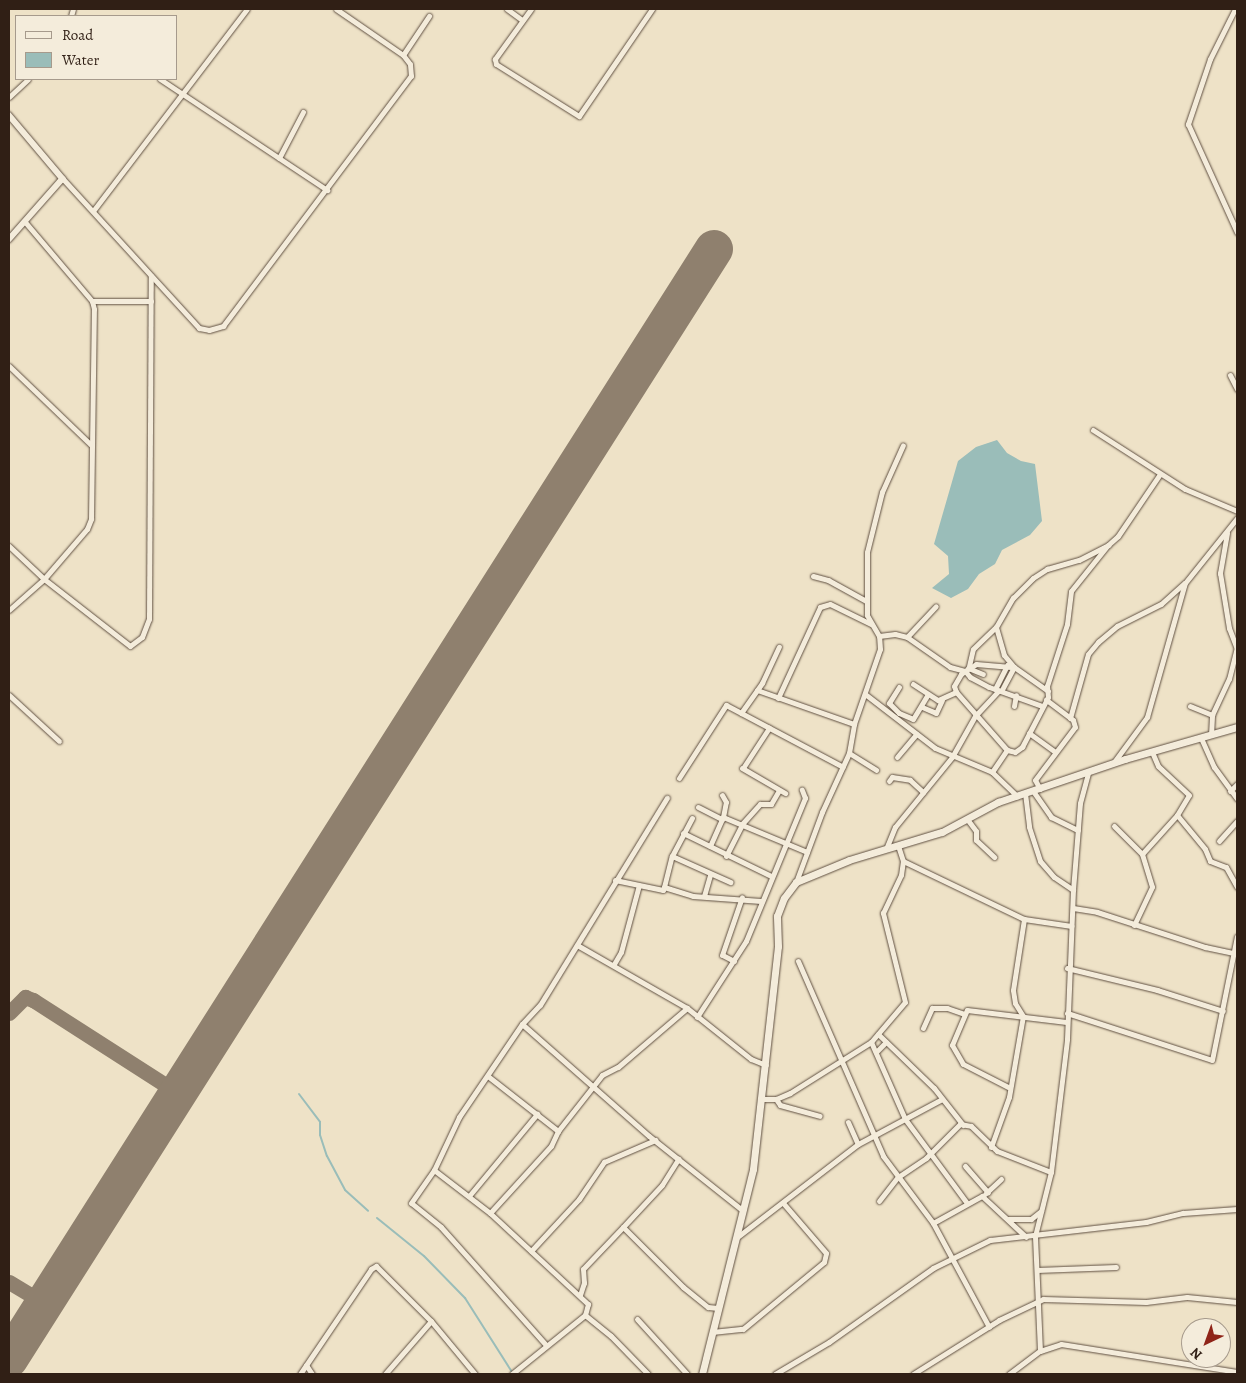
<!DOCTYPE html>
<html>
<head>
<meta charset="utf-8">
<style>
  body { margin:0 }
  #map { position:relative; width:1246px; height:1383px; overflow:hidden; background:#eee2c7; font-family:Alegreya,serif }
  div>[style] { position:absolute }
  .water>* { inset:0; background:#9abdb9 }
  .stream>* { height:2px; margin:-1px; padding:0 1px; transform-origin:1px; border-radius:1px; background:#9abdb9 }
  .taxiway>* { height:15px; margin:-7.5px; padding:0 7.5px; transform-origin:7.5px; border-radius:7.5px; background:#8f806e }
  .runway>* { height:38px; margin:-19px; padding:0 19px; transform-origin:19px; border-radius:19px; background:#8f806e }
  .roads { filter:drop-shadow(0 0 1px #605042) drop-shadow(0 0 1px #605042) }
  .minor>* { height:5px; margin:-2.5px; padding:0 2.5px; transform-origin:2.5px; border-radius:2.5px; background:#f4ecdb }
  .tertiary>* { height:5.5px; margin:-2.75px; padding:0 2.75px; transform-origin:2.75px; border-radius:2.75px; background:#f4ecdb }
  .secondary>* { height:7px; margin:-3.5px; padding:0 3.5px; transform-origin:3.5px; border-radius:3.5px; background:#f4ecdb }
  span { translate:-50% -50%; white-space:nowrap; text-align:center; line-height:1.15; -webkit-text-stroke:4.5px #f4ecdb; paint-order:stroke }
  .frame { position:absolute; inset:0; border:10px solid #301f15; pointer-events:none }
  .legend { position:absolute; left:15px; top:15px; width:162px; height:65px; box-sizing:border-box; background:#f4ecdb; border:1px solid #a69a8c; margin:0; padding:6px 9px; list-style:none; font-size:15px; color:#301f15 }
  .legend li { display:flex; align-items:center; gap:10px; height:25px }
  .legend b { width:25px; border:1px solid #a69a8c }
  .north { position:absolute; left:1181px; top:1318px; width:50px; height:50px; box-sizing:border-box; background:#f4ecdb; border:1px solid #a69a8c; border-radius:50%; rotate:222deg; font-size:14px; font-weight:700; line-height:20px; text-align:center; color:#301f15 }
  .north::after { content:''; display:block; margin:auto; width:18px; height:22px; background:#8f2418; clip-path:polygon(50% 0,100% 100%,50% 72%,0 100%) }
</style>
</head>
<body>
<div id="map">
  <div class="water">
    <i style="clip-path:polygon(997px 440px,1007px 453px,1021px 461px,1035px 464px,1042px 521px,1030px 535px,1002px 550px,995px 564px,979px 574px,968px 589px,951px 598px,932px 588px,949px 574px,948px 556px,934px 544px,958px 461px,976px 447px)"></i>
  </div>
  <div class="stream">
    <i style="left:299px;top:1094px;width:35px;rotate:53deg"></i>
    <i style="left:320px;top:1122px;width:13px;rotate:90deg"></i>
    <i style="left:320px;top:1135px;width:22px;rotate:72deg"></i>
    <i style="left:327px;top:1156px;width:38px;rotate:62deg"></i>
    <i style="left:345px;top:1190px;width:31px;rotate:42deg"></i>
    <i style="left:377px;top:1218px;width:60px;rotate:39deg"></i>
    <i style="left:424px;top:1256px;width:59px;rotate:45.7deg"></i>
    <i style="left:465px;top:1298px;width:88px;rotate:57.6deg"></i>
  </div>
  <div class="taxiway">
    <i style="left:9px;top:1013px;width:23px;rotate:-45deg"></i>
    <i style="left:25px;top:997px;width:9px;rotate:21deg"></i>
    <i style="left:33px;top:1000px;width:172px;rotate:32.7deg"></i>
    <i style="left:9px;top:1282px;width:41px;rotate:31deg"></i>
  </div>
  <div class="runway">
    <i style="left:9px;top:1359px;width:1315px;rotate:-57.58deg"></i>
  </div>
  <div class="roads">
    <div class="minor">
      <i style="left:507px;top:9px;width:19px;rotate:36deg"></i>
      <i style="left:531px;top:9px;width:62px;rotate:125.8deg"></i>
      <i style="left:495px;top:59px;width:5px;rotate:79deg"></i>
      <i style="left:496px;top:64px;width:98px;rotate:32.1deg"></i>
      <i style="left:579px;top:116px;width:130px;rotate:-55.7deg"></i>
      <i style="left:1235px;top:9px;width:56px;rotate:116.6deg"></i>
      <i style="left:1210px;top:59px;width:69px;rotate:108.7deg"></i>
      <i style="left:1188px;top:124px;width:119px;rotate:65.6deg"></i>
      <i style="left:71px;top:16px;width:7px;rotate:-74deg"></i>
      <i style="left:403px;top:55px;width:47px;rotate:-56.3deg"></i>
      <i style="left:160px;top:79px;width:201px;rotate:33.6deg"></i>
      <i style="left:9px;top:97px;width:26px;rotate:-43deg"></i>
      <i style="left:279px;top:158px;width:52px;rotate:-62.4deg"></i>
      <i style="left:63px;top:179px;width:202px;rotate:47.6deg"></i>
      <i style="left:199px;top:328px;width:10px;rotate:11deg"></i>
      <i style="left:209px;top:330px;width:15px;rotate:-16deg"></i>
      <i style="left:223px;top:326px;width:313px;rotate:-53.1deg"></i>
      <i style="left:411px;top:76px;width:12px;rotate:-95deg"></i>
      <i style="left:410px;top:64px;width:11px;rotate:-128deg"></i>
      <i style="left:403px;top:55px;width:81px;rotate:-145.5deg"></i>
      <i style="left:93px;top:211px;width:254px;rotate:-52.7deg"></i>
      <i style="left:92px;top:301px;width:59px"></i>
      <i style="left:9px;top:366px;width:114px;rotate:43.9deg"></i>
      <i style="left:1230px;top:375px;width:16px;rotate:63deg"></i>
      <i style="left:1093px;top:430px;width:109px;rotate:32.7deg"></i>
      <i style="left:1185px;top:489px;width:56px;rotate:22.9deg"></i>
      <i style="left:1227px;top:533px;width:41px;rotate:99.9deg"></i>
      <i style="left:1220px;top:573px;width:56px;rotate:80.7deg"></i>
      <i style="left:1229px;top:628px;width:22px;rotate:69deg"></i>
      <i style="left:9px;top:546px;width:48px;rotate:43.3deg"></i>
      <i style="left:44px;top:579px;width:109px;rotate:37.9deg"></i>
      <i style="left:130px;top:646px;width:15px;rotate:-37deg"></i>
      <i style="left:142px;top:637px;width:19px;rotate:-69deg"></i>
      <i style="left:149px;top:619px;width:343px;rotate:-89.7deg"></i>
      <i style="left:813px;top:576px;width:16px;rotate:15deg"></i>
      <i style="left:828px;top:580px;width:43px;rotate:28.9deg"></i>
      <i style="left:9px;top:610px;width:47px;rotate:-41.5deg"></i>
      <i style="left:44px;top:579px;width:66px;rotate:-49.3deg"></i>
      <i style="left:87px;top:529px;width:11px;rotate:-68deg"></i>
      <i style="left:91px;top:519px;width:210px;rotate:-89.2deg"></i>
      <i style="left:94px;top:309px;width:8px;rotate:-104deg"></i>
      <i style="left:92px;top:301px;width:104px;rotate:-130.3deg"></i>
      <i style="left:879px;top:636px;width:16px;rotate:-7deg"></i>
      <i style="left:895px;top:634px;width:12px;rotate:14deg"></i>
      <i style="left:907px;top:637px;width:52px;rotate:34.9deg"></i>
      <i style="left:950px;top:667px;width:16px;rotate:15deg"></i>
      <i style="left:965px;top:671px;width:13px;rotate:-32deg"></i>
      <i style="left:976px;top:664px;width:38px;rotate:5deg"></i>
      <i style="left:1014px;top:667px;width:27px;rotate:118deg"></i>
      <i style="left:907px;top:637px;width:42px;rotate:-46.9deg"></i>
      <i style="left:969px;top:666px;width:17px;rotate:-77deg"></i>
      <i style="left:973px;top:649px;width:32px;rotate:-44deg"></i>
      <i style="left:968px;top:668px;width:16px;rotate:22deg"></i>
      <i style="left:913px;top:684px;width:30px;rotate:33deg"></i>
      <i style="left:938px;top:700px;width:20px;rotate:-24deg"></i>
      <i style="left:899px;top:687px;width:19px;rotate:122deg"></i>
      <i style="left:889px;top:703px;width:14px;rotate:45deg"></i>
      <i style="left:899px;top:713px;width:15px;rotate:23deg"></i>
      <i style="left:913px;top:719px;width:29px;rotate:-59deg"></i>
      <i style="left:995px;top:689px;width:27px;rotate:-63deg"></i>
      <i style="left:757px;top:690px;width:103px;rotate:19.3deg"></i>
      <i style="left:1048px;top:691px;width:42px;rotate:-144.8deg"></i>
      <i style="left:1014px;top:667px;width:16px;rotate:-130deg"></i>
      <i style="left:1004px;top:655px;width:29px;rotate:-106deg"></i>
      <i style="left:996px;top:627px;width:34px;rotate:-60deg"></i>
      <i style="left:1013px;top:598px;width:28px;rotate:-45deg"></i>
      <i style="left:1033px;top:578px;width:17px;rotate:-33deg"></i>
      <i style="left:1047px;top:569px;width:33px;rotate:-16deg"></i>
      <i style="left:1079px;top:560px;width:33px;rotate:-27deg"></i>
      <i style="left:1108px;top:545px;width:13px;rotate:-42deg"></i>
      <i style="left:1118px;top:536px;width:75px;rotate:-55.9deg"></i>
      <i style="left:865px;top:694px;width:88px;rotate:37.6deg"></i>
      <i style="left:935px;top:748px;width:62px;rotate:22.8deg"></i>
      <i style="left:992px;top:772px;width:35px;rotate:44deg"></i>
      <i style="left:9px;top:695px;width:68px;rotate:42.6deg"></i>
      <i style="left:778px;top:698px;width:100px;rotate:-65.2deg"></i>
      <i style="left:820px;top:607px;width:10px;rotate:-17deg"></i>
      <i style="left:830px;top:604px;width:46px;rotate:26deg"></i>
      <i style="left:1014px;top:706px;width:11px;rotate:-80deg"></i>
      <i style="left:1190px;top:706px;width:24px;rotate:22deg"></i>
      <i style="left:922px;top:707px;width:15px;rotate:23deg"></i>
      <i style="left:936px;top:713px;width:14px;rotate:-65deg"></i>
      <i style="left:741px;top:713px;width:37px;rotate:-55deg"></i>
      <i style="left:762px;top:683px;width:40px;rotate:-65deg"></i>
      <i style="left:1070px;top:718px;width:66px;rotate:-74.3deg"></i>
      <i style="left:1088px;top:654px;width:16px;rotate:-50deg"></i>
      <i style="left:1098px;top:642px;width:25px;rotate:-40deg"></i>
      <i style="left:1117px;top:626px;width:49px;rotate:-26.6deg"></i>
      <i style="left:1161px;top:604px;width:31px;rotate:-42deg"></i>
      <i style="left:1029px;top:733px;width:32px;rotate:36deg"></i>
      <i style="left:1211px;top:735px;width:20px;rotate:-87deg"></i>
      <i style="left:1212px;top:715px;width:40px;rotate:-65deg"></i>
      <i style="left:1229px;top:679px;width:33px;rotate:-76deg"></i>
      <i style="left:1201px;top:738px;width:32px;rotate:66deg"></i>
      <i style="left:1214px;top:767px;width:39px;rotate:54deg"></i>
      <i style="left:1007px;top:750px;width:8px;rotate:14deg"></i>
      <i style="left:1015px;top:752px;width:9px;rotate:-36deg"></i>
      <i style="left:1022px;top:747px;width:56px;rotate:-62.5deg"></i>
      <i style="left:1048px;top:697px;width:11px;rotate:-95deg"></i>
      <i style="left:1047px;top:686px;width:65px;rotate:-72.1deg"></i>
      <i style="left:1067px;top:624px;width:33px;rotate:-83deg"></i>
      <i style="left:1071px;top:591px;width:58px;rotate:-51.3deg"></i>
      <i style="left:849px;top:753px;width:32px;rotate:32deg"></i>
      <i style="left:897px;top:757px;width:30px;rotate:-50deg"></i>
      <i style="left:1114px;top:762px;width:56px;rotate:-53.7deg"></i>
      <i style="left:1147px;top:717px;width:139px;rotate:-74.2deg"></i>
      <i style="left:1185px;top:583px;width:83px;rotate:-51.3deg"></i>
      <i style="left:742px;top:768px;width:50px;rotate:30.2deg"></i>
      <i style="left:743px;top:768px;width:48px;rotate:-57deg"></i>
      <i style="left:992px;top:772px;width:27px;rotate:-56deg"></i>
      <i style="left:1007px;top:750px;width:77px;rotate:-131.3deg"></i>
      <i style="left:956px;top:692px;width:6px;rotate:-108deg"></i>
      <i style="left:954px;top:686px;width:14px;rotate:-60deg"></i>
      <i style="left:961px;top:674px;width:5px;rotate:-37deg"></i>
      <i style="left:965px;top:671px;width:8px;rotate:50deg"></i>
      <i style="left:970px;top:677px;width:21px;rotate:28deg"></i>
      <i style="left:989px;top:687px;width:56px;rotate:19.7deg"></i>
      <i style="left:679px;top:778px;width:87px;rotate:-57.2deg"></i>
      <i style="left:726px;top:705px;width:132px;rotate:27.9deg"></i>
      <i style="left:889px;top:781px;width:5px;rotate:-53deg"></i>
      <i style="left:892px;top:777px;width:18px;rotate:9deg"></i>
      <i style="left:910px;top:780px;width:18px;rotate:43deg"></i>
      <i style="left:1040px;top:789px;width:10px;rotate:-119deg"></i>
      <i style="left:1035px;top:780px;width:66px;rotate:-53deg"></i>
      <i style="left:1075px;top:727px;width:7px;rotate:-106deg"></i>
      <i style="left:1073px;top:720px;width:34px;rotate:-143deg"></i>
      <i style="left:1033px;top:791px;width:32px;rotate:55deg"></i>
      <i style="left:1051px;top:817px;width:30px;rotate:26deg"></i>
      <i style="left:1230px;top:791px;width:10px;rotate:-45deg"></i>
      <i style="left:1025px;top:793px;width:34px;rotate:83deg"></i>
      <i style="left:1029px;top:827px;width:36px;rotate:72deg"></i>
      <i style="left:1040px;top:861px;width:21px;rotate:49deg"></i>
      <i style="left:1054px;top:877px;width:23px;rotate:34deg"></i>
      <i style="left:698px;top:807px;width:27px;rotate:27deg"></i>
      <i style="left:1177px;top:815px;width:44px;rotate:50.5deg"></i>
      <i style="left:1205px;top:849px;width:13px;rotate:67deg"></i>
      <i style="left:1210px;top:861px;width:17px;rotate:21deg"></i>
      <i style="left:1226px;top:867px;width:23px;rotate:61deg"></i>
      <i style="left:723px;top:817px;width:91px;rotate:22.6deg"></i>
      <i style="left:692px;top:818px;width:43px;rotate:117.8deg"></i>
      <i style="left:672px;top:856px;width:64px;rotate:24.1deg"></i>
      <i style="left:967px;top:819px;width:15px;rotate:53deg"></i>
      <i style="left:976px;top:831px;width:9px;rotate:90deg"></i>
      <i style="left:976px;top:840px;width:25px;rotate:43deg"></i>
      <i style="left:1114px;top:826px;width:40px;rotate:45deg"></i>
      <i style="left:1142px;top:854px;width:34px;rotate:73deg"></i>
      <i style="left:1152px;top:887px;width:42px;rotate:115.3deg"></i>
      <i style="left:683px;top:833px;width:98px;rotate:26deg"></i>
      <i style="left:1219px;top:841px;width:27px;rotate:-48deg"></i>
      <i style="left:710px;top:846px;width:32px;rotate:-66deg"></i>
      <i style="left:723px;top:817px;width:15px;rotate:-79deg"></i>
      <i style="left:726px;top:802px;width:8px;rotate:-120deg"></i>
      <i style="left:886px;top:849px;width:24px;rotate:-68deg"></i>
      <i style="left:895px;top:827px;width:90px;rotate:-50.8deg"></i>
      <i style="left:952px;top:757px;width:47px;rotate:-60.7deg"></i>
      <i style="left:975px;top:716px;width:35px;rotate:-47deg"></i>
      <i style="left:1142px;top:854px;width:52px;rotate:-48.1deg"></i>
      <i style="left:1177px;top:815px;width:23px;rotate:-59deg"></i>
      <i style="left:1189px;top:795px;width:42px;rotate:-136.9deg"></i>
      <i style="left:1158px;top:766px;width:15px;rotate:-113deg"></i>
      <i style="left:726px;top:856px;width:36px;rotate:-63deg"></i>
      <i style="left:742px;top:824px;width:27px;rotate:-48deg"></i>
      <i style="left:760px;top:804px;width:11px"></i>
      <i style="left:771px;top:804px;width:16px;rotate:-60deg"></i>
      <i style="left:903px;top:861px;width:134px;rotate:25.6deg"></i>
      <i style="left:1024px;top:919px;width:48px;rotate:8.5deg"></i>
      <i style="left:615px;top:880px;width:49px;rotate:11.8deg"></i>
      <i style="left:663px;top:890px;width:3px;rotate:-72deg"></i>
      <i style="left:664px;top:887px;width:30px;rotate:17deg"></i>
      <i style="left:693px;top:896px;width:68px;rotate:4.2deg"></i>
      <i style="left:796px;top:882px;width:75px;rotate:-69.6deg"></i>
      <i style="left:822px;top:812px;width:65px;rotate:-65.4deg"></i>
      <i style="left:849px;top:753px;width:29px;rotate:-80deg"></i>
      <i style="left:854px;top:724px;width:79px;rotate:-70.9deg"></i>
      <i style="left:880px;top:649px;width:13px;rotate:-94deg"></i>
      <i style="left:879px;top:636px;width:24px;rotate:-120deg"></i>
      <i style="left:867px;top:615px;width:63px;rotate:-90deg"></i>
      <i style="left:867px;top:552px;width:62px;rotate:-76deg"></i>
      <i style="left:882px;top:492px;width:51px;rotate:-65.9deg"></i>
      <i style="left:664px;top:887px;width:32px;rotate:-76deg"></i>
      <i style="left:704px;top:896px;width:22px;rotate:-74deg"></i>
      <i style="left:1073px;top:908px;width:24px;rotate:9deg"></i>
      <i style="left:1097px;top:912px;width:114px;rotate:18deg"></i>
      <i style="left:1205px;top:947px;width:33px;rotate:12deg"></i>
      <i style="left:577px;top:945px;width:127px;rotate:29.8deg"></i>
      <i style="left:734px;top:961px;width:13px;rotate:-153deg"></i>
      <i style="left:722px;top:955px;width:61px;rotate:-71deg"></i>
      <i style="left:798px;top:961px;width:213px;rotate:66.4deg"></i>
      <i style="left:883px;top:1156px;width:84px;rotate:53.3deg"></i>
      <i style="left:933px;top:1223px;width:118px;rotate:61.7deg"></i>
      <i style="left:614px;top:964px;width:14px;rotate:-60deg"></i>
      <i style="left:621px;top:952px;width:69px;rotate:-75deg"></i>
      <i style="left:1067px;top:968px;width:93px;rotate:13.7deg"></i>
      <i style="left:1157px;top:990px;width:69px;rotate:17.7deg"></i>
      <i style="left:1067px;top:1013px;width:152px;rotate:18deg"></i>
      <i style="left:1212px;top:1060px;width:126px;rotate:-78.6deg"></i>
      <i style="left:697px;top:1017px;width:90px;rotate:-57.2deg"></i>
      <i style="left:746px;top:941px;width:155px;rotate:-67.6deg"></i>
      <i style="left:805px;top:798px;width:9px;rotate:-111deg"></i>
      <i style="left:522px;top:1024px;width:169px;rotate:41.4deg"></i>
      <i style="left:649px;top:1136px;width:119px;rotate:38.5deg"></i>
      <i style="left:923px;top:1028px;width:22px;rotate:-66deg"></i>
      <i style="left:932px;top:1008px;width:15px"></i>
      <i style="left:947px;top:1008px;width:18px;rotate:19deg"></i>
      <i style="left:878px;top:1034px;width:78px;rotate:44deg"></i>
      <i style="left:934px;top:1088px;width:47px;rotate:51.9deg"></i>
      <i style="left:871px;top:1042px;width:84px;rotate:66.2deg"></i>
      <i style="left:905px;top:1119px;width:104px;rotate:53.6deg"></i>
      <i style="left:876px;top:1052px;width:14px;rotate:-45deg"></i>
      <i style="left:489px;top:1077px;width:88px;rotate:38deg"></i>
      <i style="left:1010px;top:1088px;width:53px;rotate:-152.9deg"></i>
      <i style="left:963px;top:1064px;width:22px;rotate:-120deg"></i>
      <i style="left:952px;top:1045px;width:38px;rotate:-67deg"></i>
      <i style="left:967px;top:1010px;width:100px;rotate:6.9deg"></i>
      <i style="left:763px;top:1099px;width:13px"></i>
      <i style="left:776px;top:1099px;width:15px;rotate:-23deg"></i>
      <i style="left:790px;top:1093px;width:96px;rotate:-32.2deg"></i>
      <i style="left:871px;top:1042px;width:52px;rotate:-49.6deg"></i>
      <i style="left:905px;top:1002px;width:92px;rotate:-103.9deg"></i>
      <i style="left:883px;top:913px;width:42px;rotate:-64.7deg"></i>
      <i style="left:901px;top:875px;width:14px;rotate:-82deg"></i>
      <i style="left:903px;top:861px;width:16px;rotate:-108deg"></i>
      <i style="left:776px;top:1099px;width:7px;rotate:56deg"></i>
      <i style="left:780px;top:1105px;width:41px;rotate:15.4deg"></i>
      <i style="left:848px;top:1122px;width:24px;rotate:66deg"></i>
      <i style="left:991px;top:1147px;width:53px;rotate:-70.2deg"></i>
      <i style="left:1009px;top:1097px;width:82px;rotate:-80.2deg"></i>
      <i style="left:1023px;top:1016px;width:15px;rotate:-122deg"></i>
      <i style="left:1015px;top:1003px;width:13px;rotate:-99deg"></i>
      <i style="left:1013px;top:990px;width:72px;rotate:-81.2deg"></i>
      <i style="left:965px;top:1166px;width:35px;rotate:49deg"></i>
      <i style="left:434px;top:1170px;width:71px;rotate:37.5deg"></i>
      <i style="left:490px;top:1213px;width:134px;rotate:42.9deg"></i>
      <i style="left:588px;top:1304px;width:11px;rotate:105deg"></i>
      <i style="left:585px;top:1315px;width:94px;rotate:141.1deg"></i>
      <i style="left:985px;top:1194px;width:22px;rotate:-43deg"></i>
      <i style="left:469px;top:1196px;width:107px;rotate:-50.3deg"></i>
      <i style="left:879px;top:1201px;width:31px;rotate:-52deg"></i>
      <i style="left:898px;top:1177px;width:34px;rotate:-34deg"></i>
      <i style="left:926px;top:1158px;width:48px;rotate:-45deg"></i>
      <i style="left:960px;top:1124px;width:11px;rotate:10deg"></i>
      <i style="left:971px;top:1126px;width:36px;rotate:44deg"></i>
      <i style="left:997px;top:1151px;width:58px;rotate:21.3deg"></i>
      <i style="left:490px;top:1213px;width:91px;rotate:-47.7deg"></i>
      <i style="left:551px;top:1146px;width:17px;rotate:-65deg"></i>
      <i style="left:558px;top:1131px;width:71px;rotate:-51.8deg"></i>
      <i style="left:602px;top:1075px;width:18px;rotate:-27deg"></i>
      <i style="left:618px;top:1067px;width:91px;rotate:-40.5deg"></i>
      <i style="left:687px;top:1008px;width:82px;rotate:38.6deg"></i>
      <i style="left:751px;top:1059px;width:16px;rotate:22deg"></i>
      <i style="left:1008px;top:1219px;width:23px"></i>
      <i style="left:1031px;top:1219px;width:13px;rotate:-39deg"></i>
      <i style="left:933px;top:1223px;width:56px;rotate:-28.9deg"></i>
      <i style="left:982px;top:1196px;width:60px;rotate:43deg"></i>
      <i style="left:623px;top:1227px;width:57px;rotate:-47.1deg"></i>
      <i style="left:662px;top:1185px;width:31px;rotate:-58deg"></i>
      <i style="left:736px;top:1238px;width:154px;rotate:-37.6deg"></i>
      <i style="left:858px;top:1144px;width:95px;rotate:-28.2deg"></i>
      <i style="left:531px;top:1251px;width:71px;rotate:-47.3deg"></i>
      <i style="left:579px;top:1199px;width:45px;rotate:-56deg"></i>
      <i style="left:604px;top:1162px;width:56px;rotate:-23.3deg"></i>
      <i style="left:1037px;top:1270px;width:79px;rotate:-2.2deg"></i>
      <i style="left:580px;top:1295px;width:13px;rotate:-72deg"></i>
      <i style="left:584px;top:1283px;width:14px;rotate:-94deg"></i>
      <i style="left:583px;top:1269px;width:58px;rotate:-46.4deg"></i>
      <i style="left:623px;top:1227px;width:85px;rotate:45deg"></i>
      <i style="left:683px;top:1287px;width:32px;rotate:39deg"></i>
      <i style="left:708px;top:1307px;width:10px;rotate:6deg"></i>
      <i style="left:585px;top:1315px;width:33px;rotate:39deg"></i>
      <i style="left:611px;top:1336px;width:53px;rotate:45.8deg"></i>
      <i style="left:637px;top:1319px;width:74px;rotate:47.7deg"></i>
      <i style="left:712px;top:1332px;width:31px;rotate:-6deg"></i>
      <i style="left:743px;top:1329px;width:105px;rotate:-39.6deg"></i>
      <i style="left:824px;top:1262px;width:9px;rotate:-77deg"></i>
      <i style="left:826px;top:1253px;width:66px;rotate:-130.7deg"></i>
      <i style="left:546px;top:1345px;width:158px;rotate:-131.7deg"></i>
      <i style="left:441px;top:1227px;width:38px;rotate:-141deg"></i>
      <i style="left:411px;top:1203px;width:40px;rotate:-55.1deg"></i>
      <i style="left:434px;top:1170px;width:59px;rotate:-64.7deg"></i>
      <i style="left:459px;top:1117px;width:112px;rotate:-55.9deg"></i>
      <i style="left:522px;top:1024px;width:26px;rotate:-47deg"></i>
      <i style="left:540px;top:1005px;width:243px;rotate:-58.5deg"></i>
      <i style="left:1040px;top:1351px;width:115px;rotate:-92.5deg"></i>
      <i style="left:1035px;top:1236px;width:66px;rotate:-76deg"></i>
      <i style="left:1051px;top:1172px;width:134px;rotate:-83.1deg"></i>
      <i style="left:1067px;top:1039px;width:149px;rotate:-87.7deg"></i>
      <i style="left:1073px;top:890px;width:87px;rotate:-85.4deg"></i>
      <i style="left:1080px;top:803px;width:31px;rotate:-75deg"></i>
      <i style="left:306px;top:1365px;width:11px;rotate:56deg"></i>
      <i style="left:300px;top:1374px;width:127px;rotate:-55.9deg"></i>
      <i style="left:371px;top:1269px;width:6px;rotate:-31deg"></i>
      <i style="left:376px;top:1266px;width:78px;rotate:45deg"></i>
      <i style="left:431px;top:1321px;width:69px;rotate:50.3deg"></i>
      <i style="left:385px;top:1374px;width:70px;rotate:-49deg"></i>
      <i style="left:775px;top:1374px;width:63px;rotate:-30.7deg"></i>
      <i style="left:829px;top:1342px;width:128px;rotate:-35.4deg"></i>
      <i style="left:933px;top:1268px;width:64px;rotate:-26.2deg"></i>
      <i style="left:990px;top:1240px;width:157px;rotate:-6.6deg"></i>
      <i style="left:1146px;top:1222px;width:38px;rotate:-14deg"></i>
      <i style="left:1183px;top:1213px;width:54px;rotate:-4.2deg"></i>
      <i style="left:913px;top:1374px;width:102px;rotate:-32.1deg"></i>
      <i style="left:999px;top:1320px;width:49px;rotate:-25.5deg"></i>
      <i style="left:1043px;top:1299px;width:103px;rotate:1.7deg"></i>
      <i style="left:1146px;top:1302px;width:41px;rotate:-7deg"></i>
      <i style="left:1187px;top:1297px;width:50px;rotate:5.7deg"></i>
      <i style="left:1009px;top:1374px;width:39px;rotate:-37deg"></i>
      <i style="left:1040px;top:1351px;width:22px;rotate:-18deg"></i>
      <i style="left:1061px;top:1344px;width:178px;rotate:9deg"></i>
    </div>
    <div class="tertiary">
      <i style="left:9px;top:115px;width:84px;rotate:49.8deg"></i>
      <i style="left:63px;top:179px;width:81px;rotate:131.5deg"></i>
    </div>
    <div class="secondary">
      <i style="left:702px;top:1374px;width:211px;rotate:-76deg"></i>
      <i style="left:753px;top:1169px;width:224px;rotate:-83.6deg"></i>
      <i style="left:778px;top:946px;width:30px;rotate:-92deg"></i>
      <i style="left:777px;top:916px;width:19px;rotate:-69deg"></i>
      <i style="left:784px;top:898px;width:20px;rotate:-53deg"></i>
      <i style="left:796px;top:882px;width:57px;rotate:-22.5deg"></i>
      <i style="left:849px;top:860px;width:97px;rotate:-16.8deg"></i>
      <i style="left:942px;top:832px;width:64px;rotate:-28.2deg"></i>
      <i style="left:998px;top:802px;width:134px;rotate:-18.7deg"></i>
      <i style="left:1125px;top:759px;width:116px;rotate:-15.9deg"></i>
    </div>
  </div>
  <div class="frame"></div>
  <ul class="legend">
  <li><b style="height:6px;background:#f4ecdb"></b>Road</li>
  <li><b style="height:14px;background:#9abdb9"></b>Water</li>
  </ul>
  <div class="north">N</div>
</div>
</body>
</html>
